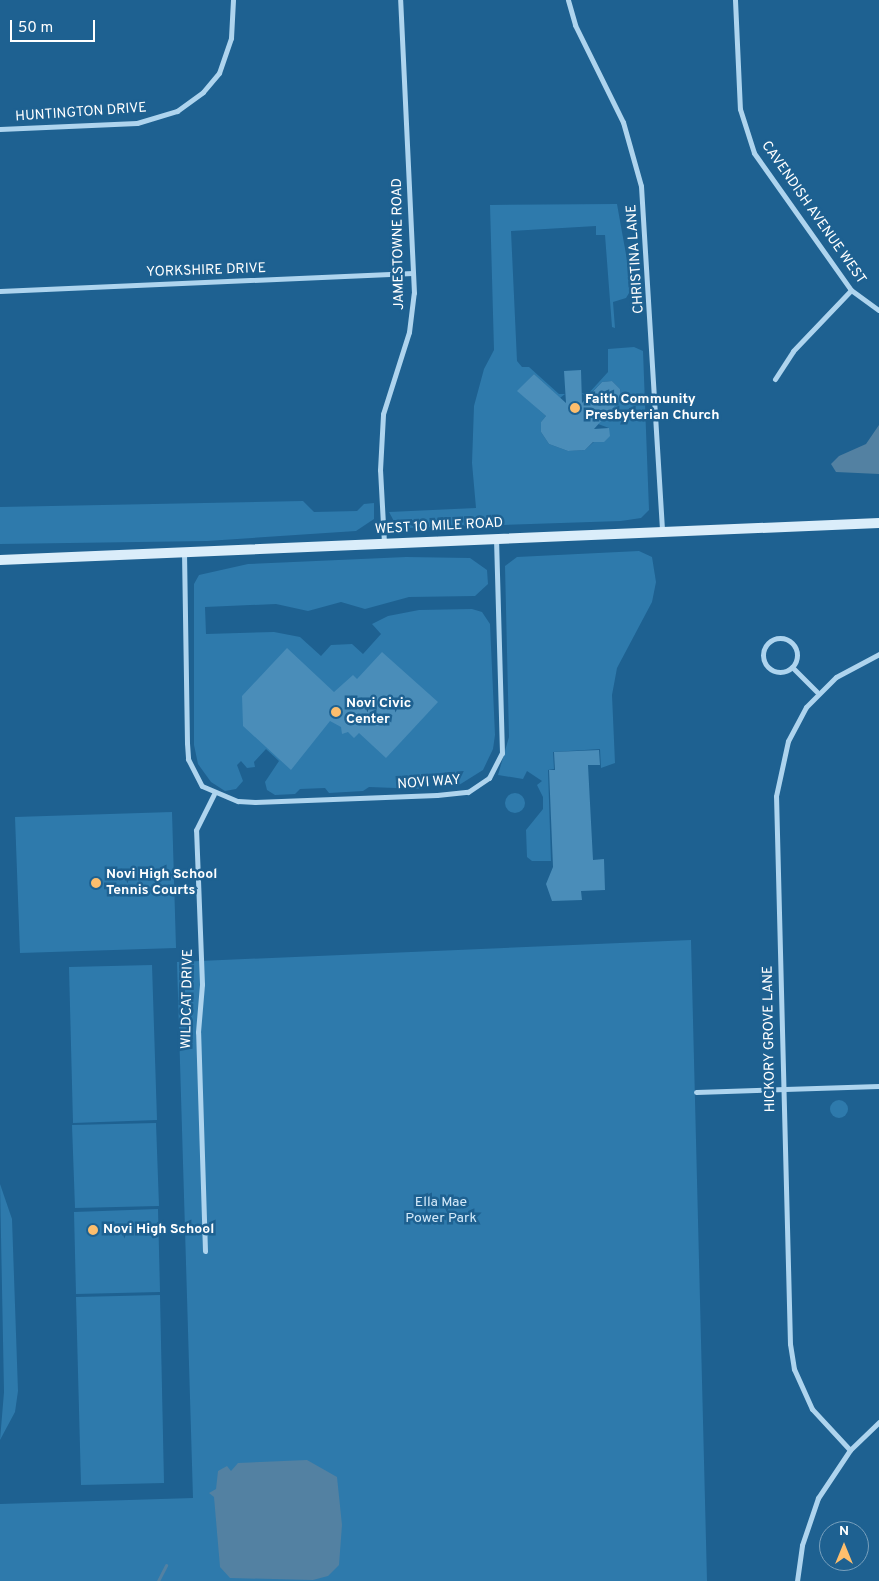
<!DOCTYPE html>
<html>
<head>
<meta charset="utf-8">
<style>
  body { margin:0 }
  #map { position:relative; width:879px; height:1581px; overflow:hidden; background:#1e6191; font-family:Overpass,sans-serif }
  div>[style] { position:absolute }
  .green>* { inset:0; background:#2e7aac }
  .round { border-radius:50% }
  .water>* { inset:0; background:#5381a2 }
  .stream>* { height:3px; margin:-1.5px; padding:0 1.5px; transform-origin:1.5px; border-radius:1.5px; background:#5381a2 }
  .building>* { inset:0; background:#4a8db9 }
  .street>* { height:5px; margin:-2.5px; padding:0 2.5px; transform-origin:2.5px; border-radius:2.5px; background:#aed4ee }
  .street>.ring { margin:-2.5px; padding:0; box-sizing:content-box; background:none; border:5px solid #aed4ee; border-radius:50% }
  .secondary>* { height:10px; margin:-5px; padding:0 5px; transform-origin:5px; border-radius:5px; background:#daedfa }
  .dots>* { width:14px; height:14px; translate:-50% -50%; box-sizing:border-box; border:2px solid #1e6191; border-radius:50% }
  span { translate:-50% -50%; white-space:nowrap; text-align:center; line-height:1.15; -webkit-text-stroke:5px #1e6191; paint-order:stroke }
  .street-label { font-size:14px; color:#fff }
  .poi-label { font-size:14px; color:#fff; font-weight:700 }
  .left { translate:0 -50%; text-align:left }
  .park-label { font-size:14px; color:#d4eafa }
  .north { position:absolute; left:819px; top:1521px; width:50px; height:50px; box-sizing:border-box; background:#1e6191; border:1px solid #78a0bd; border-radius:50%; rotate:0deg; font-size:14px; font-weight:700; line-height:20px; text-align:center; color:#fff }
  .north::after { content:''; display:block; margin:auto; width:18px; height:22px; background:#fdbe6d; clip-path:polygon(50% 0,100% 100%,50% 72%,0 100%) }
  .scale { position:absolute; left:10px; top:20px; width:85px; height:22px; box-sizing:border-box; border:2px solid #fff; border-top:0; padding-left:6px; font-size:15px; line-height:18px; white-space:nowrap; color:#fff; -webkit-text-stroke:4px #1e6191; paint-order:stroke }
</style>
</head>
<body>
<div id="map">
  <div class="green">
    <i style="clip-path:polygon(617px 204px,632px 288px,626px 298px,613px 302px,615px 328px,612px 327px,605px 235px,596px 235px,596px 226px,511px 231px,517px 361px,522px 367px,529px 367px,559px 394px,565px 394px,560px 398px,534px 374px,518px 391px,546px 416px,541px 422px,541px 432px,549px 444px,568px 451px,585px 450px,609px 428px,598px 424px,621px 399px,620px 389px,612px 381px,602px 382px,587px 397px,581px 393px,588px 394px,608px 372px,608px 349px,634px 347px,643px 351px,649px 510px,641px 518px,621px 521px,407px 528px,396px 525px,389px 512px,476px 508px,472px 463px,474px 406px,484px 369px,494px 350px,490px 205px)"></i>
    <i style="clip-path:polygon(303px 501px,314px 512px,357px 511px,364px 504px,374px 503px,374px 519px,356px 531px,207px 541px,0 544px,0 507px)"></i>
    <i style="clip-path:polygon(639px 551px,652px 557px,656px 582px,652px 602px,617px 668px,612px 695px,615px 763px,601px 768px,600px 749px,553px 752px,554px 769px,548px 770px,551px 861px,532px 861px,527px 857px,526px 830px,543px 809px,543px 797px,537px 785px,542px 781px,527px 771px,523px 779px,498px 775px,509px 737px,505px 566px,517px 557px)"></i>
    <i style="clip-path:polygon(406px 557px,470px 558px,487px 570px,488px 584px,475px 596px,409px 597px,365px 609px,341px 602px,308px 611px,276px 604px,205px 607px,206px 634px,274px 632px,300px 637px,321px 656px,331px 645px,352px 644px,363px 654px,381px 634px,372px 624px,388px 616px,419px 610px,472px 609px,482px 612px,490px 624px,495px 735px,493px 749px,483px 770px,459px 785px,451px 784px,444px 774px,418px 779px,429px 783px,422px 789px,369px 787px,363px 791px,329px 793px,325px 788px,300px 789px,295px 794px,275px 795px,267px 790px,265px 782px,279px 761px,266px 749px,254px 762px,255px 767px,247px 768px,241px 761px,237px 765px,243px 781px,236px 789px,225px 791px,211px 782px,198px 764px,194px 745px,194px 584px,199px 575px,248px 564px)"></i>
    <i class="round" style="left:505px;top:793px;width:20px;height:20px"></i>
    <i style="clip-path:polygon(172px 812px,176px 948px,20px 953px,15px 817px)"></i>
    <i style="clip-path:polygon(691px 940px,707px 1581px,0 1581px,0 1504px,193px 1498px,177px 962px)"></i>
    <i style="clip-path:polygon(152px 965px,157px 1120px,73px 1123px,69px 967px)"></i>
    <i class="round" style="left:830px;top:1100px;width:18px;height:18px"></i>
    <i style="clip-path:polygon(156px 1123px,159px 1206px,75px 1208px,72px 1125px)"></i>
    <i style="clip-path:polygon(0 1184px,12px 1219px,18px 1391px,15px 1412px,0 1440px,4px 1392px)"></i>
    <i style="clip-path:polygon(158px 1209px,160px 1292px,76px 1294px,74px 1212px)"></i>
    <i style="clip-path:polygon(160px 1295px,164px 1483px,81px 1485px,76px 1297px)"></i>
  </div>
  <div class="water">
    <i style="clip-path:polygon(879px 425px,879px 474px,836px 472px,831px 464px,839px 456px,866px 444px)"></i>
    <i style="clip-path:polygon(307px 1460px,337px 1477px,342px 1525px,339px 1565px,328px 1576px,313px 1580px,230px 1578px,220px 1567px,214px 1497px,209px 1493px,216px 1489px,218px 1471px,227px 1466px,231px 1471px,238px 1463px)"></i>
  </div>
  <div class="stream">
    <i style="left:158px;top:1581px;width:18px;rotate:-63deg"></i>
  </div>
  <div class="building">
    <i style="clip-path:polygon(581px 370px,582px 403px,602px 382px,612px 381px,620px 389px,621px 399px,594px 429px,609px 428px,610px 436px,604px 442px,593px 442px,585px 450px,568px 451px,549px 444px,541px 432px,541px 422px,546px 416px,517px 391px,534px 374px,566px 403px,564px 371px)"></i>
    <i style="clip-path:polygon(287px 648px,334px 692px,353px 675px,357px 679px,382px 652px,438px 702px,386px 758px,359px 733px,354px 738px,348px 732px,342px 734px,341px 727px,330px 721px,291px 770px,243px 726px,242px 696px)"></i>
    <i style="clip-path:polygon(599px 750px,600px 765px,588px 765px,593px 860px,604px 859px,605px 890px,581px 891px,582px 900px,552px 901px,546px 884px,553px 867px,549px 770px,555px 770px,554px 752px)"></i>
  </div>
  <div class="street">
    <i style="left:568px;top:0;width:26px;rotate:74deg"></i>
    <i style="left:575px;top:25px;width:108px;rotate:63.7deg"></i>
    <i style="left:623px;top:122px;width:66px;rotate:74.3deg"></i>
    <i style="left:641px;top:186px;width:346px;rotate:86.5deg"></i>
    <i style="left:735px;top:0;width:109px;rotate:87.4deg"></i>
    <i style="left:740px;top:109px;width:46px;rotate:72.3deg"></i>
    <i style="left:754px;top:153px;width:168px;rotate:54.7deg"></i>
    <i style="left:851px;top:290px;width:34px;rotate:36deg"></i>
    <i style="left:0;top:129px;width:137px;rotate:-2.5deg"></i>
    <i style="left:137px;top:123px;width:42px;rotate:-16.7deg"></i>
    <i style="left:177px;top:111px;width:32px;rotate:-36deg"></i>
    <i style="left:203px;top:92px;width:25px;rotate:-50deg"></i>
    <i style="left:219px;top:73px;width:37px;rotate:-71deg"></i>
    <i style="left:231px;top:38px;width:38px;rotate:-87deg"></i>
    <i style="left:0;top:291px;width:413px;rotate:-2.5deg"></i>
    <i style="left:775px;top:379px;width:33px;rotate:-57deg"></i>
    <i style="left:793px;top:351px;width:84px;rotate:-46.4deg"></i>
    <i style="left:384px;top:543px;width:73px;rotate:-93.1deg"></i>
    <i style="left:380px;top:470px;width:56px;rotate:-86.9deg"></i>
    <i style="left:383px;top:414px;width:86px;rotate:-72.4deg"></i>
    <i style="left:409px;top:332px;width:39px;rotate:-83deg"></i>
    <i style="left:414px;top:293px;width:293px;rotate:-92.7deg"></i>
    <i style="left:184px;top:552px;width:191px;rotate:89.1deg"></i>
    <i style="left:187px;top:743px;width:16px;rotate:86deg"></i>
    <i style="left:188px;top:759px;width:30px;rotate:63deg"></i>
    <i style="left:202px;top:786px;width:39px;rotate:23deg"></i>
    <i style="left:238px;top:801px;width:17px;rotate:3deg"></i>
    <i style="left:255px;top:802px;width:182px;rotate:-2.2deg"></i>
    <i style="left:437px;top:795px;width:31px;rotate:-6deg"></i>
    <i style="left:468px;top:792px;width:25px;rotate:-34deg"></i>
    <i style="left:489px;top:778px;width:28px;rotate:-63deg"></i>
    <i style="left:502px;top:753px;width:214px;rotate:-91.6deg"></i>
    <i class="ring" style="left:763px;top:638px;width:29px;height:29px"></i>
    <i style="left:792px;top:667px;width:35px;rotate:45deg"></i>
    <i style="left:696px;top:1092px;width:183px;rotate:-1.9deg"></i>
    <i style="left:205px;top:1251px;width:219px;rotate:-91.8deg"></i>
    <i style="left:198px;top:1032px;width:48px;rotate:-85.2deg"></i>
    <i style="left:202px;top:984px;width:154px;rotate:-92.2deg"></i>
    <i style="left:196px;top:830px;width:40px;rotate:-63.4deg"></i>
    <i style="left:850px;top:1450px;width:56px;rotate:-132.8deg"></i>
    <i style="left:812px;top:1409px;width:44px;rotate:-114.2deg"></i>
    <i style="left:794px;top:1369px;width:25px;rotate:-99deg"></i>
    <i style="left:790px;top:1344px;width:548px;rotate:-91.46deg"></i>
    <i style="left:776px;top:796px;width:56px;rotate:-77.7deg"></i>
    <i style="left:788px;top:741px;width:38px;rotate:-62deg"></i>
    <i style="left:806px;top:707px;width:42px;rotate:-45deg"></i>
    <i style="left:836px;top:677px;width:49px;rotate:-28.1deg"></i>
    <i style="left:797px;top:1581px;width:36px;rotate:-82deg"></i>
    <i style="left:802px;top:1545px;width:50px;rotate:-71.2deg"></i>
    <i style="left:818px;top:1498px;width:58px;rotate:-56.3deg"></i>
    <i style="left:850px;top:1450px;width:40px;rotate:-44deg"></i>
  </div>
  <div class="secondary">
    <i style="left:0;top:560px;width:880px;rotate:-2.41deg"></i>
  </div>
  <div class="dots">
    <i style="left:575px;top:408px;background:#fdbe6d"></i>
    <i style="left:336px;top:712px;background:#fdbe6d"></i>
    <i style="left:96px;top:883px;background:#fdbe6d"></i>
    <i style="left:93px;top:1230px;background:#fdbe6d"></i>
  </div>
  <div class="street-label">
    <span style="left:81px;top:113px;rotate:-4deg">HUNTINGTON DRIVE</span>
    <span style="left:813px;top:213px;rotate:55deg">CAVENDISH AVENUE WEST</span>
    <span style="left:399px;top:244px;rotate:-91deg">JAMESTOWNE ROAD</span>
    <span style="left:636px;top:259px;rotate:-94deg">CHRISTINA LANE</span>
    <span style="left:206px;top:271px;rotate:-2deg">YORKSHIRE DRIVE</span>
    <span style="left:439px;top:527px;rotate:-3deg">WEST 10 MILE ROAD</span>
    <span style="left:429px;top:783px;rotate:-4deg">NOVI WAY</span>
    <span style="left:188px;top:999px;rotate:-89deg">WILDCAT DRIVE</span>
    <span style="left:770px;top:1039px;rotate:-91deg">HICKORY GROVE LANE</span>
  </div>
  <div class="poi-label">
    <span class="left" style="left:585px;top:408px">Faith Community<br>Presbyterian Church</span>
    <span class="left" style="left:346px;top:712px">Novi Civic<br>Center</span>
    <span class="left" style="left:106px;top:883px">Novi High School<br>Tennis Courts</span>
    <span class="left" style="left:103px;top:1230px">Novi High School</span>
  </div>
  <div class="park-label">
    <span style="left:441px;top:1211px">Ella Mae<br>Power Park</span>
  </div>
  <div class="north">N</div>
  <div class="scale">50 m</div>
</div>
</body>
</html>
